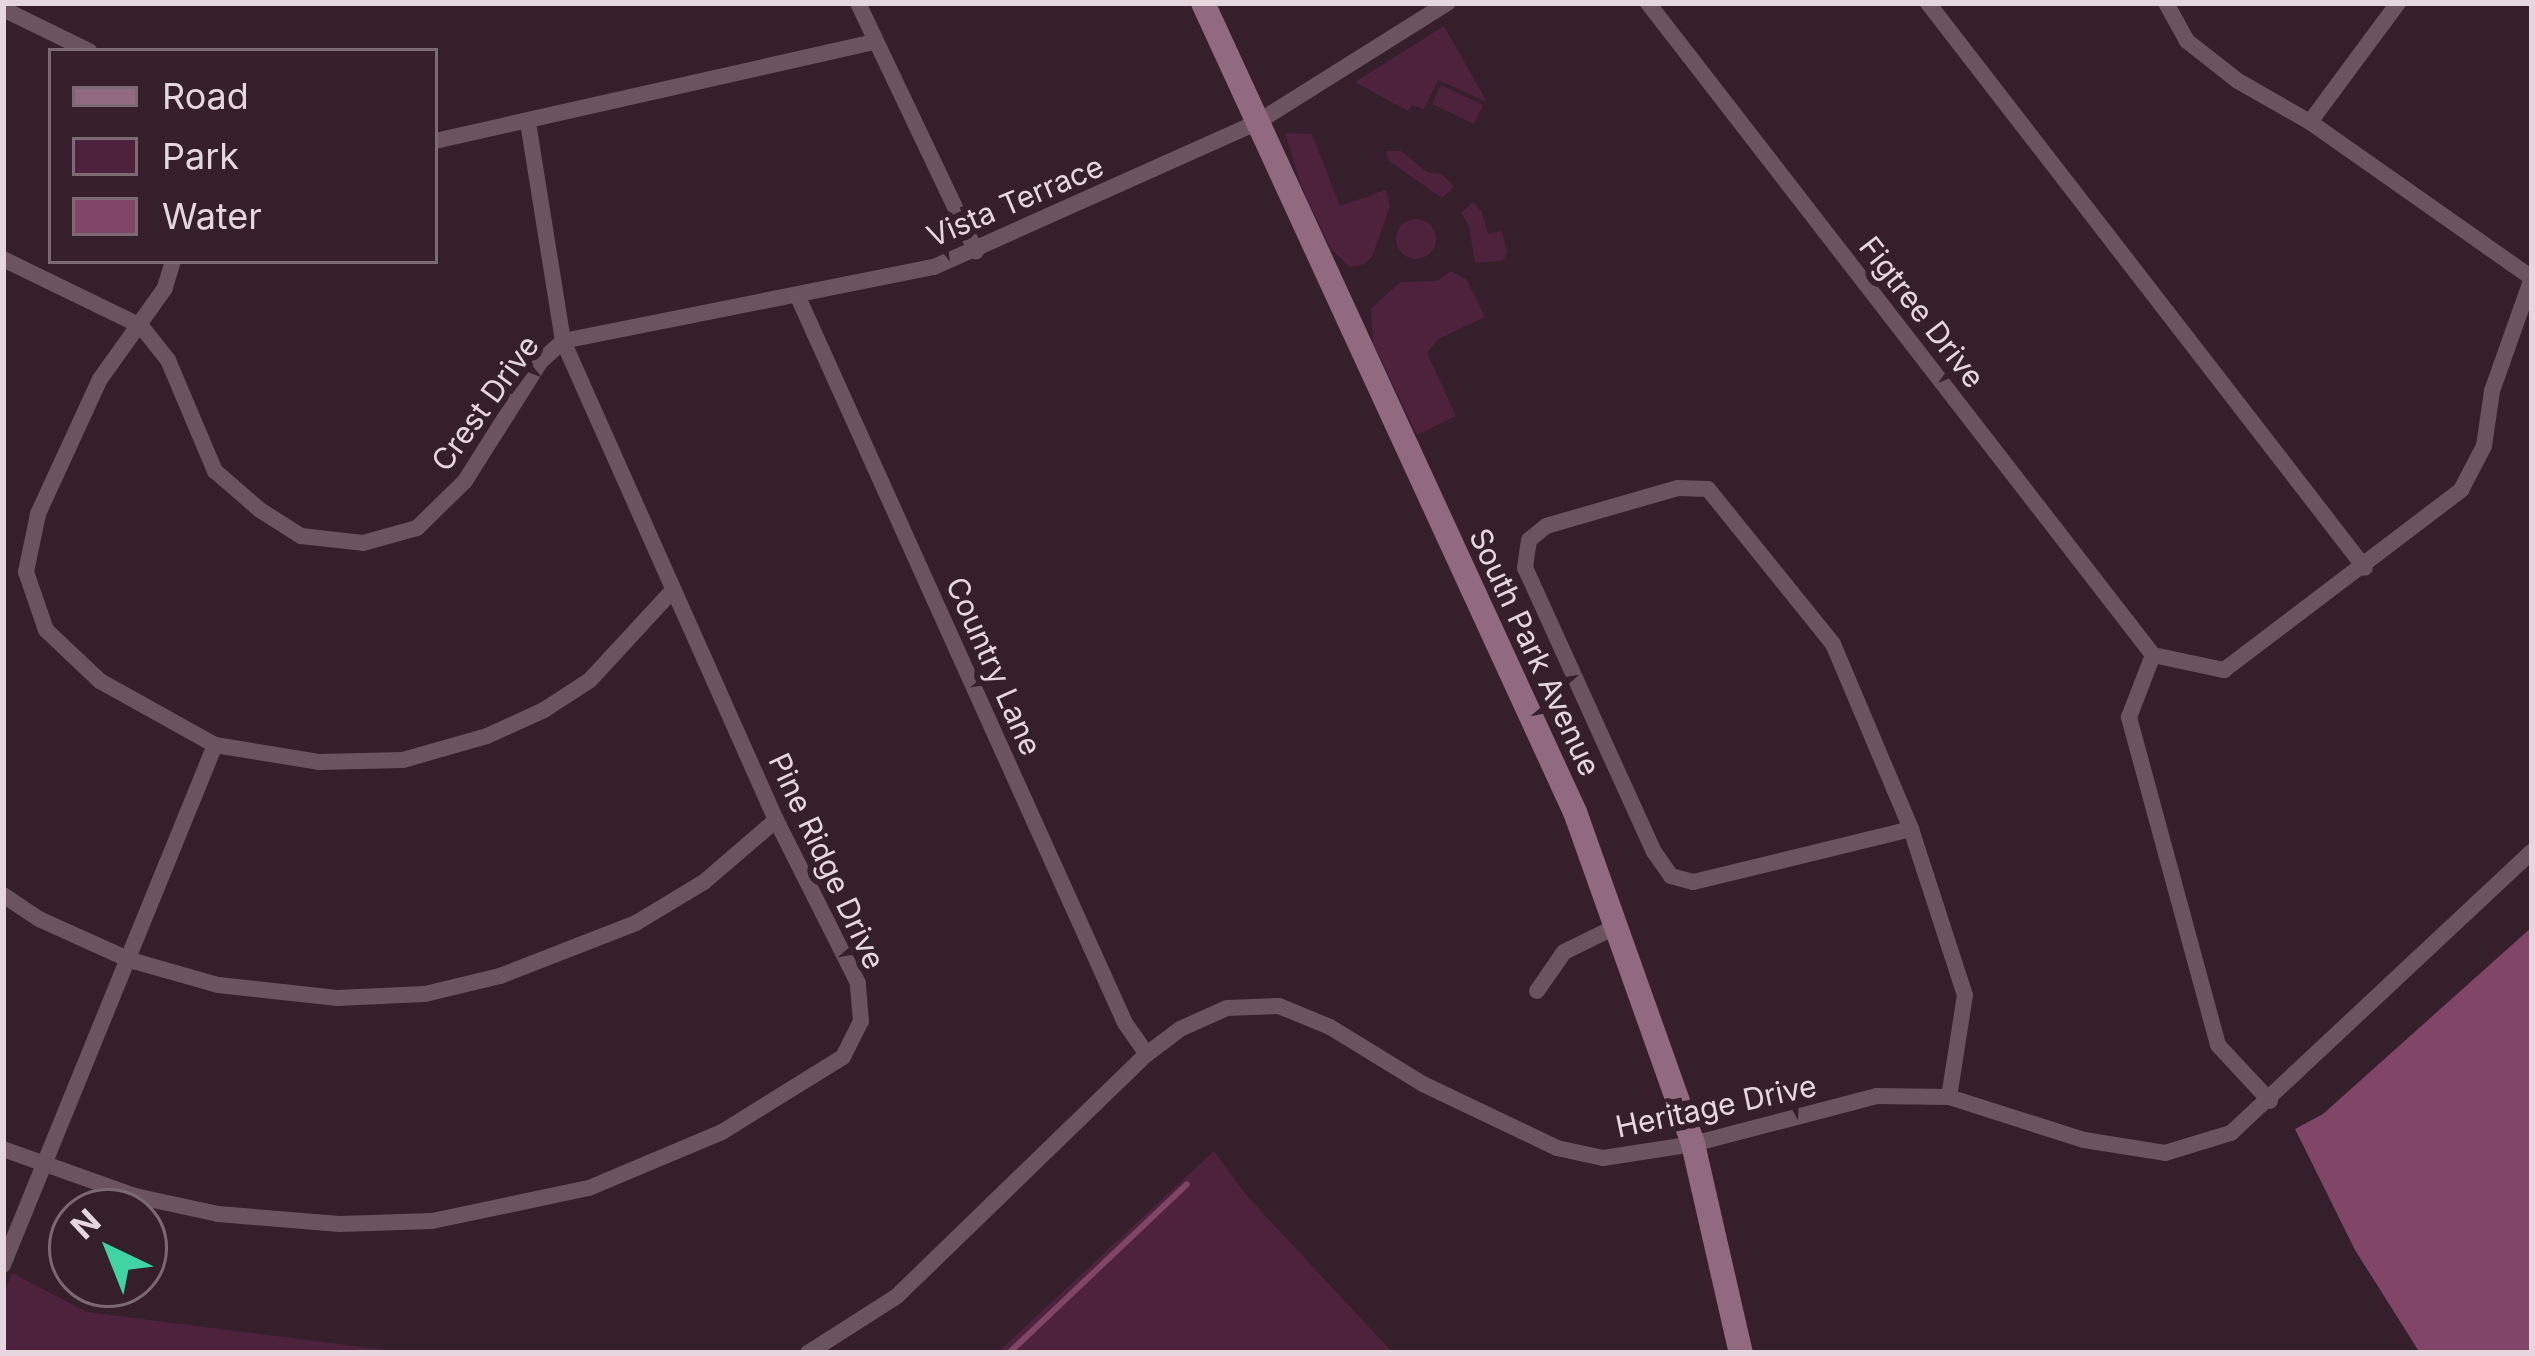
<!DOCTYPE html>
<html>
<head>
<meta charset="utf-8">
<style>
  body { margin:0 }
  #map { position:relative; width:2535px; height:1356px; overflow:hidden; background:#341f2b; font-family:Inter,sans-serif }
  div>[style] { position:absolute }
  .green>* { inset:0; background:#4e223c }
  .round { border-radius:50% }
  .water>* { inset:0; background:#814567 }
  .stream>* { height:6px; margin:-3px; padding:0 3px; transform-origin:3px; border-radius:3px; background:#814567 }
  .street>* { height:16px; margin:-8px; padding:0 8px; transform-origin:8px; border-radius:8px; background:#6b535f }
  .secondary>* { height:24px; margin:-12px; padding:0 12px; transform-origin:12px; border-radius:12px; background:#916a7f }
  span { translate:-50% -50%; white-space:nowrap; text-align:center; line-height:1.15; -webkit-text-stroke:12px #341f2b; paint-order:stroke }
  .street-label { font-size:30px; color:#e6d7de }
  .frame { position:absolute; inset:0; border:6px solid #e6d7de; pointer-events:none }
  .legend { position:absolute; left:48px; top:48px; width:390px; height:216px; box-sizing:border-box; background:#341f2b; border:3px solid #7b6973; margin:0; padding:15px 21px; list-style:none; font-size:36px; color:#e6d7de }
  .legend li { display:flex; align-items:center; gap:24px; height:60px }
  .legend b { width:60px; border:3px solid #7b6973 }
  .north { position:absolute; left:48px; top:1188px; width:120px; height:120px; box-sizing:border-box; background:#341f2b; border:3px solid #7b6973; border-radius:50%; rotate:317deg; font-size:33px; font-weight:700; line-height:48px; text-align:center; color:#e6d7de }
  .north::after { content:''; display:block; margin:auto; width:42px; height:54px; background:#3fd4a2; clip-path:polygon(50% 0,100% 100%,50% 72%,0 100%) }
</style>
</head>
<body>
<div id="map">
  <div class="green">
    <i style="clip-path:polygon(1444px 26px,1487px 102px,1438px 80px,1424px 109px,1412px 105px,1408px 111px,1355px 82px)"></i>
    <i style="clip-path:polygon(1441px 85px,1483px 105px,1474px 124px,1432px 104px)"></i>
    <i style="clip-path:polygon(1285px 133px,1312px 134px,1340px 206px,1386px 190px,1390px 206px,1372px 257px,1363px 265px,1350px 267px,1331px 249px,1301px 185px)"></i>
    <i style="clip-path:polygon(1386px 151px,1401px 151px,1427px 172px,1442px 174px,1454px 187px,1442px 198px,1389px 161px)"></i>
    <i style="clip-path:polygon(1473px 202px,1482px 212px,1488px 234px,1502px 231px,1507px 252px,1503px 261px,1475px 263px,1469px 226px,1461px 213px)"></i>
    <i class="round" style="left:1396px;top:219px;width:40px;height:40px"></i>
    <i style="clip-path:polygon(1451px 271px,1467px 280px,1485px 317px,1438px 339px,1427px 353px,1456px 416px,1417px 435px,1373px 343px,1371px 309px,1400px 282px,1437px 281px)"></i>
    <i style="clip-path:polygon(1214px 1151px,1247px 1196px,1393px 1353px,997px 1353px)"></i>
    <i style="clip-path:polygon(12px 1273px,87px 1312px,410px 1353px,3px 1353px,3px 1295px)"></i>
  </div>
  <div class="water">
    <i style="clip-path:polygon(2532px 927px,2532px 1353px,2420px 1353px,2355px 1250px,2295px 1129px,2323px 1114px)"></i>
  </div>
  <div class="stream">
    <i style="left:1009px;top:1353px;width:245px;rotate:-43.5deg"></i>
  </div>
  <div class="street">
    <i style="left:858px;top:3px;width:275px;rotate:64.6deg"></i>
    <i style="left:1648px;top:3px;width:825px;rotate:52.24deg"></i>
    <i style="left:1928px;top:3px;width:714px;rotate:52.28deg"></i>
    <i style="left:2166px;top:3px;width:43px;rotate:61.1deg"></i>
    <i style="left:2187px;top:41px;width:65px;rotate:38.1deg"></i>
    <i style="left:2238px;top:81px;width:83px;rotate:29.7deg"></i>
    <i style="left:2310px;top:122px;width:271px;rotate:35.1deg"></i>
    <i style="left:3px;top:9px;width:96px;rotate:26deg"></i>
    <i style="left:2310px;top:122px;width:148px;rotate:-53.5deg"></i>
    <i style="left:435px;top:141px;width:450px;rotate:-12.7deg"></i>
    <i style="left:3px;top:259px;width:153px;rotate:25.9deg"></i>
    <i style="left:141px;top:326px;width:43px;rotate:51.5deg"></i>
    <i style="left:168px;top:360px;width:121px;rotate:67.1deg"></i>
    <i style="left:215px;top:471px;width:60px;rotate:40.9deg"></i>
    <i style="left:260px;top:510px;width:49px;rotate:32.4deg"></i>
    <i style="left:301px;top:536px;width:62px;rotate:6.4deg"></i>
    <i style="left:363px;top:543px;width:56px;rotate:-15.5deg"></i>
    <i style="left:417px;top:528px;width:67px;rotate:-44.4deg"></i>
    <i style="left:465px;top:481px;width:142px;rotate:-57.7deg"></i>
    <i style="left:541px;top:361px;width:30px;rotate:-42deg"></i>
    <i style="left:563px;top:341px;width:222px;rotate:-99.1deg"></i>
    <i style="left:173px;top:261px;width:28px;rotate:107deg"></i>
    <i style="left:165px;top:288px;width:112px;rotate:125.5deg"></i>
    <i style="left:100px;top:379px;width:149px;rotate:114.7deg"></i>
    <i style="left:38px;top:514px;width:59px;rotate:101.7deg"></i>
    <i style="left:26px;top:572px;width:61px;rotate:71deg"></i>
    <i style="left:46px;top:630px;width:74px;rotate:43.4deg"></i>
    <i style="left:100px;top:681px;width:132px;rotate:29.1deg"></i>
    <i style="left:215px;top:745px;width:105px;rotate:9.3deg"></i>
    <i style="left:319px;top:762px;width:84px;rotate:-1.4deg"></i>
    <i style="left:403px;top:760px;width:87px;rotate:-15.9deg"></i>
    <i style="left:487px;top:736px;width:63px;rotate:-24.5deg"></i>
    <i style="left:544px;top:710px;width:55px;rotate:-33.1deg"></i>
    <i style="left:590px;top:680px;width:122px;rotate:-47.3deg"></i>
    <i style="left:798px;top:297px;width:796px;rotate:65.75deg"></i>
    <i style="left:1125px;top:1023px;width:38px;rotate:55deg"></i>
    <i style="left:1911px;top:829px;width:224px;rotate:166.3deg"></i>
    <i style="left:1693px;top:882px;width:23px;rotate:-165deg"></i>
    <i style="left:1671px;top:876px;width:29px;rotate:-125deg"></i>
    <i style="left:1654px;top:852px;width:312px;rotate:-114.4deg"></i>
    <i style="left:1525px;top:568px;width:28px;rotate:-82deg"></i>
    <i style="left:1529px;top:540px;width:22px;rotate:-39deg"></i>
    <i style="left:1546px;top:526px;width:137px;rotate:-16.1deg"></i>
    <i style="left:1678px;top:488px;width:30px;rotate:2deg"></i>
    <i style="left:1708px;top:489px;width:199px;rotate:51.1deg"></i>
    <i style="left:1833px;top:644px;width:201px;rotate:67.1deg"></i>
    <i style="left:1911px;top:829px;width:175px;rotate:72deg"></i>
    <i style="left:1965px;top:995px;width:103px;rotate:98.9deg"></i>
    <i style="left:3px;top:895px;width:43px;rotate:33.7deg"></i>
    <i style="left:39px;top:919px;width:100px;rotate:24.3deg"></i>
    <i style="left:130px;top:960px;width:91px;rotate:15.9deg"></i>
    <i style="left:218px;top:985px;width:120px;rotate:6.2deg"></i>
    <i style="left:337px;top:998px;width:88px;rotate:-2.6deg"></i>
    <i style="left:425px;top:994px;width:77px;rotate:-13.5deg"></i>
    <i style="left:500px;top:976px;width:146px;rotate:-21.3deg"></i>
    <i style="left:636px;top:923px;width:79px;rotate:-31.1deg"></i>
    <i style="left:704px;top:882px;width:95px;rotate:-40.7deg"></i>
    <i style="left:1537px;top:991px;width:47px;rotate:-55.3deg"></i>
    <i style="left:1564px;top:952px;width:61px;rotate:-26.1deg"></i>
    <i style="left:2270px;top:1101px;width:76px;rotate:-132.9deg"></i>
    <i style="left:2218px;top:1045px;width:340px;rotate:-105.2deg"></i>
    <i style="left:2129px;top:717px;width:66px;rotate:-68.8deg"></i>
    <i style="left:2153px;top:655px;width:73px;rotate:11.9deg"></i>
    <i style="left:2224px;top:670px;width:298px;rotate:-37.2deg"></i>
    <i style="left:2461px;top:490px;width:50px;rotate:-62.4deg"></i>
    <i style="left:2484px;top:446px;width:56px;rotate:-81.7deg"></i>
    <i style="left:2492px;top:391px;width:120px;rotate:-70.5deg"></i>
    <i style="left:3px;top:1149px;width:140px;rotate:19.6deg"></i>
    <i style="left:135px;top:1196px;width:85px;rotate:12.2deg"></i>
    <i style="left:218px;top:1214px;width:122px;rotate:4.7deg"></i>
    <i style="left:340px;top:1224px;width:92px;rotate:-1.9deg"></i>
    <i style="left:432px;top:1221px;width:160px;rotate:-11.9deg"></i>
    <i style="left:589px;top:1188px;width:144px;rotate:-22.8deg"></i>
    <i style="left:722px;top:1132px;width:142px;rotate:-31.8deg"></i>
    <i style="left:843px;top:1057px;width:40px;rotate:-63.4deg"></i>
    <i style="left:861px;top:1021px;width:38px;rotate:-95deg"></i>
    <i style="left:858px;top:983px;width:182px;rotate:-116.7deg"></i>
    <i style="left:776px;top:820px;width:524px;rotate:-113.97deg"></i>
    <i style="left:563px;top:341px;width:378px;rotate:-11.3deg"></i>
    <i style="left:934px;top:267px;width:353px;rotate:-24.1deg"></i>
    <i style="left:1256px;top:123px;width:226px;rotate:-32.1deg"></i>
    <i style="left:3px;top:1265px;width:562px;rotate:-67.82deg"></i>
    <i style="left:808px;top:1353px;width:106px;rotate:-32.6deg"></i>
    <i style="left:897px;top:1296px;width:348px;rotate:-44.1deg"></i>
    <i style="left:1147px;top:1054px;width:41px;rotate:-37.1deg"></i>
    <i style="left:1180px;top:1029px;width:51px;rotate:-24.1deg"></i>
    <i style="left:1227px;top:1008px;width:52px;rotate:-2.2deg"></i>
    <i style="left:1279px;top:1006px;width:55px;rotate:22.4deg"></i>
    <i style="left:1330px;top:1027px;width:109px;rotate:31.5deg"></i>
    <i style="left:1423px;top:1084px;width:148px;rotate:25.5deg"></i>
    <i style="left:1557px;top:1148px;width:47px;rotate:12.3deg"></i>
    <i style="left:1603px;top:1158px;width:91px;rotate:-8.8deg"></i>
    <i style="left:1693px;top:1144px;width:190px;rotate:-14.6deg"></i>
    <i style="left:1877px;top:1096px;width:72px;rotate:0.8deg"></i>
    <i style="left:1949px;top:1097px;width:142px;rotate:17.7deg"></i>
    <i style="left:2084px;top:1140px;width:82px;rotate:9.1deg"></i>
    <i style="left:2165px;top:1153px;width:69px;rotate:-16.9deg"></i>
    <i style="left:2231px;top:1133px;width:412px;rotate:-43.1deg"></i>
  </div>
  <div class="secondary">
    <i style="left:1203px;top:3px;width:890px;rotate:65.31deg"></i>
    <i style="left:1575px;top:812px;width:352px;rotate:70.4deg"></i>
    <i style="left:1693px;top:1144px;width:214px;rotate:77.1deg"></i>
  </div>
  <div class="street-label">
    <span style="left:1015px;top:201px;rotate:-23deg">Vista Terrace</span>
    <span style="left:1922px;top:312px;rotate:52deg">Figtree Drive</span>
    <span style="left:485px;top:403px;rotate:-54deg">Crest Drive</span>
    <span style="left:1535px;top:652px;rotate:65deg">South Park Avenue</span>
    <span style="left:994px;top:666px;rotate:66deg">Country Lane</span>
    <span style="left:827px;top:861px;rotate:65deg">Pine Ridge Drive</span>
    <span style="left:1716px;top:1106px;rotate:-12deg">Heritage Drive</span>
  </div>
  <div class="frame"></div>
  <ul class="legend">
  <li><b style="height:15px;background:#916a7f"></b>Road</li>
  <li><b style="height:33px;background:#4e223c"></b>Park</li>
  <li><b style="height:33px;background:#814567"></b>Water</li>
  </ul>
  <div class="north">N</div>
</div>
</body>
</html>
